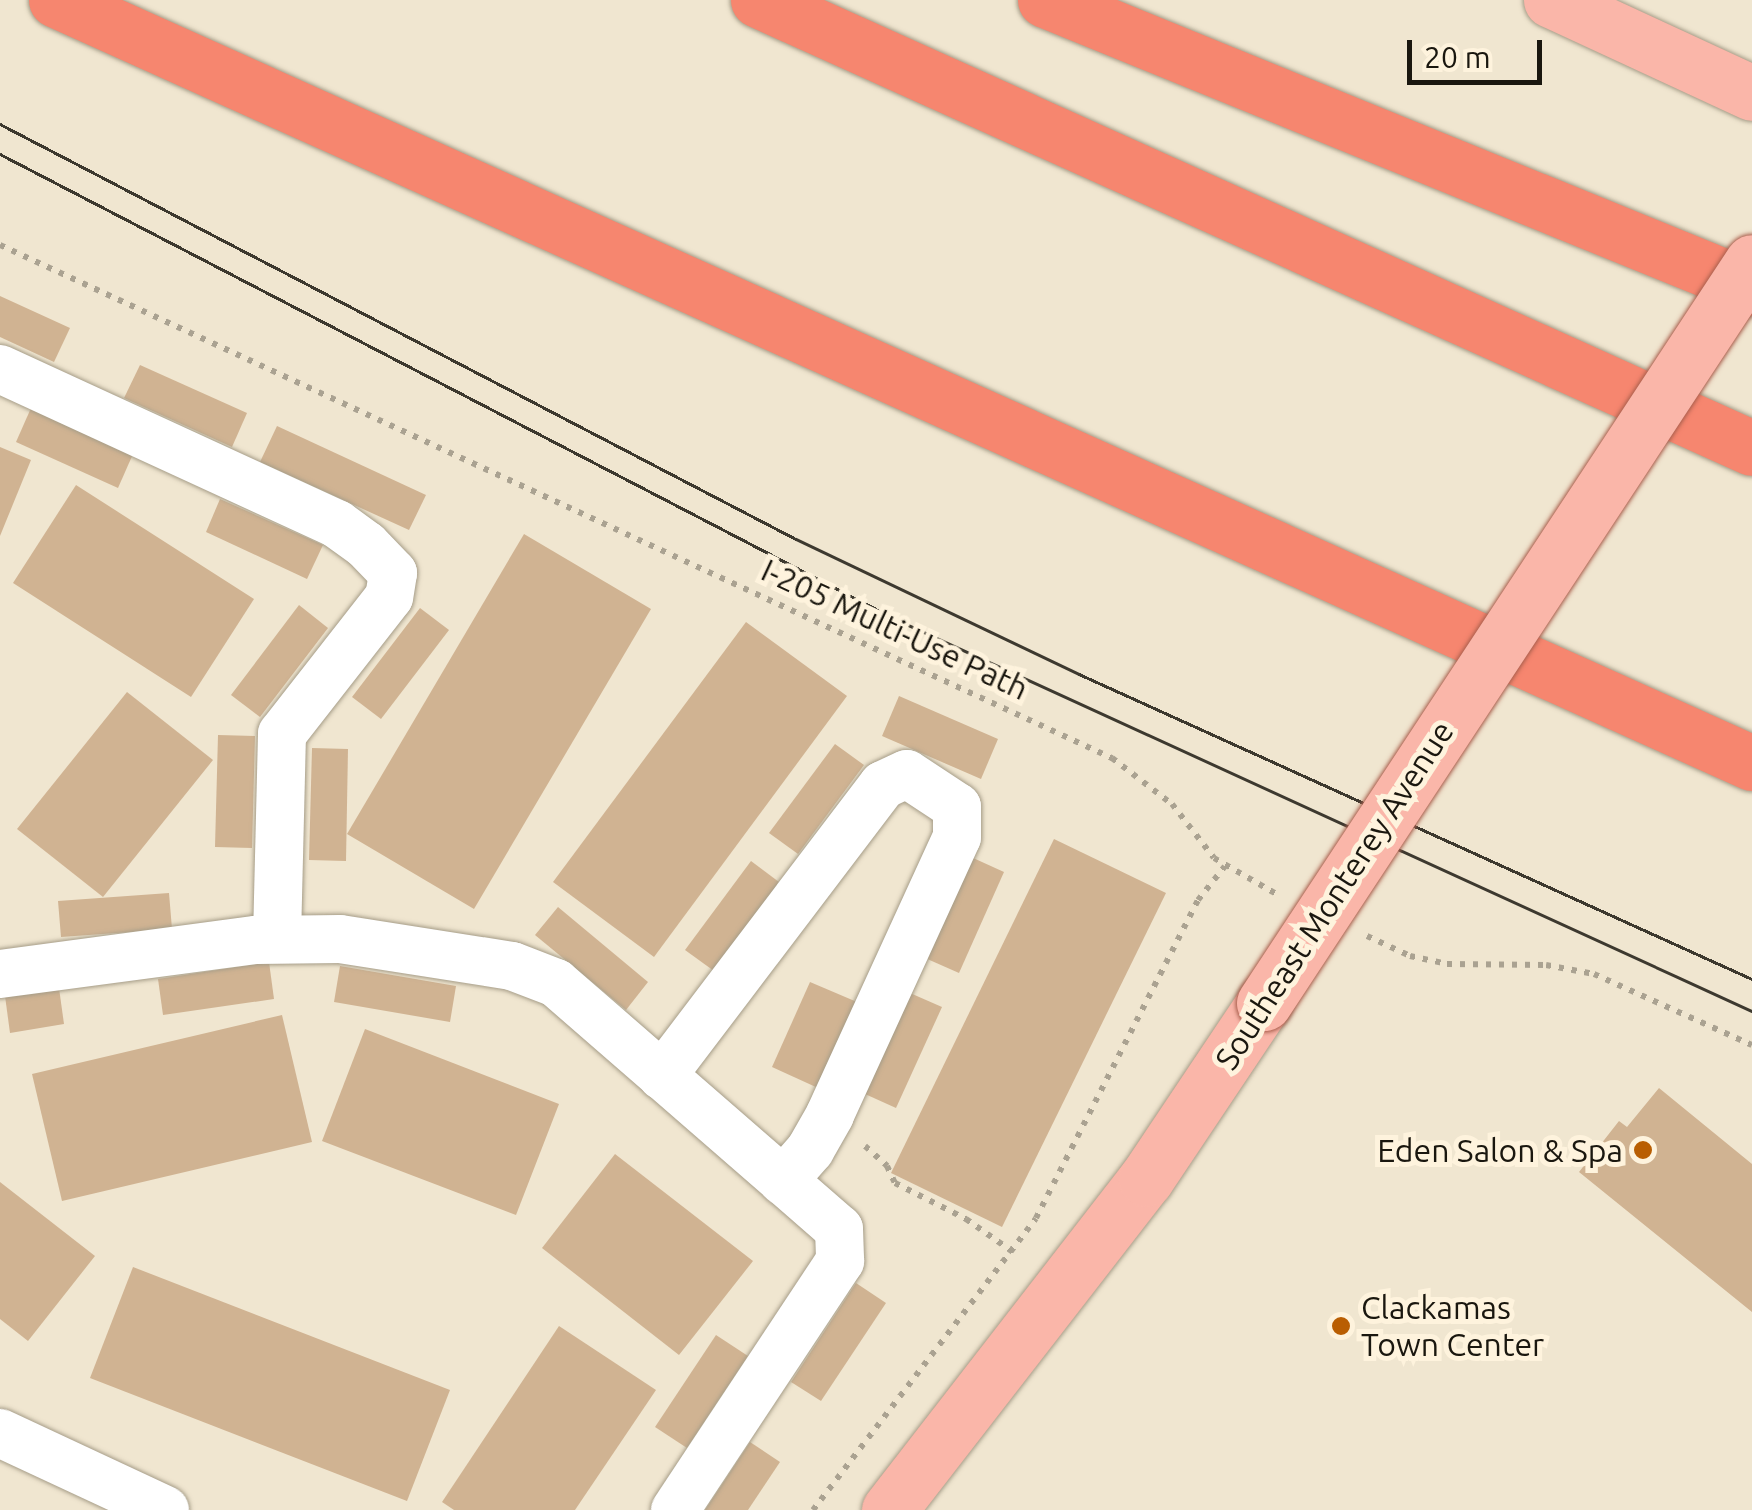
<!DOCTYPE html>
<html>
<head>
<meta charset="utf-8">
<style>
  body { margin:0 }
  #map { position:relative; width:1752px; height:1510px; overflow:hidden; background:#f0e6d0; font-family:Ubuntu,sans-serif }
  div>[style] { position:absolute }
  .building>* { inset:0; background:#d0b392 }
  .path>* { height:6px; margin-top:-3px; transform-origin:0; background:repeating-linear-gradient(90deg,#aaa291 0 5px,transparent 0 13px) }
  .roads { filter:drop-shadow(0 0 2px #a69d88) drop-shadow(0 0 2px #a69d88) }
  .minor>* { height:48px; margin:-24px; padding:0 24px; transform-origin:24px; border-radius:24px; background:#fff }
  .major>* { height:55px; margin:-27.5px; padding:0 27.5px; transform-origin:27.5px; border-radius:27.5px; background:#fab6a9 }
  .highway>* { height:55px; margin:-27.5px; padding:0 27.5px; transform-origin:27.5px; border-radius:27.5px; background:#f6866f }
  .tram>* { height:2.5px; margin:-1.25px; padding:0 1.25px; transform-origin:1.25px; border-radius:1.25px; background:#3d392f }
  .bridges { filter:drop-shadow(0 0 2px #a95f4d) drop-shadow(0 0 2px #a95f4d) }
  .major-bridge>* { height:55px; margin:-27.5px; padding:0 27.5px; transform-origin:27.5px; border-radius:27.5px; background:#fab6a9 }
  .dots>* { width:28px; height:28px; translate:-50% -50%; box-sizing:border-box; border:5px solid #fef3dd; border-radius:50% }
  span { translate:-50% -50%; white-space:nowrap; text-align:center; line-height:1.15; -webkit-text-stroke:10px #fef3dd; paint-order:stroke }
  .street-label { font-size:32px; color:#1a170f }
  .poi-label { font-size:32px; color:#1a170f }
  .right { translate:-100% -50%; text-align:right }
  .left { translate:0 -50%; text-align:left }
  .scale { position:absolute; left:1407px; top:40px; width:135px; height:45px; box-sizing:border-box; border:5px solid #1a170f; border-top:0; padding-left:12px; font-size:30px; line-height:35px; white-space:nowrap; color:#1a170f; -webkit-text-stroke:8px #fef3dd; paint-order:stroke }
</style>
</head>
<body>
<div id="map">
  <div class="building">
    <i style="clip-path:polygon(0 296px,70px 328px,54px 362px,0 337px)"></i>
    <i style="clip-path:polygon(140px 365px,247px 413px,232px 447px,124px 398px)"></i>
    <i style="clip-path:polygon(31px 408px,133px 454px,118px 488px,16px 442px)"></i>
    <i style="clip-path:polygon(277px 426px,426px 495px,409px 530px,260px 462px)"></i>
    <i style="clip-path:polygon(0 447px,31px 460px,0 536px)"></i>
    <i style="clip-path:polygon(76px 485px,254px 599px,191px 697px,13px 583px)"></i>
    <i style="clip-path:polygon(220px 499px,323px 545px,307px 579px,206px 532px)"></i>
    <i style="clip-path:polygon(524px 534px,651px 609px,474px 909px,347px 834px)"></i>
    <i style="clip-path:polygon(299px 605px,328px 628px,260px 717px,231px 695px)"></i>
    <i style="clip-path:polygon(420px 608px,449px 630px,381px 719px,352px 697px)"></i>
    <i style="clip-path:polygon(746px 622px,847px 696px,654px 957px,553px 882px)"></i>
    <i style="clip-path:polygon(127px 692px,213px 760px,103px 897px,17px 829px)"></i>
    <i style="clip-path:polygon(899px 696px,998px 739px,981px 779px,882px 736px)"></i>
    <i style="clip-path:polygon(218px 735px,255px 736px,252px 848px,215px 847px)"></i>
    <i style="clip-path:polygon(835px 744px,864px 765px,798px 854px,769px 833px)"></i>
    <i style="clip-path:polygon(312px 748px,348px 749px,346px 861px,309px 860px)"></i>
    <i style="clip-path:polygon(1054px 839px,1166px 893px,1002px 1227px,891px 1173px)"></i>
    <i style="clip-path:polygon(971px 857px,1004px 872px,959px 973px,925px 958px)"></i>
    <i style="clip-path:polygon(751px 861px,779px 882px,714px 971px,685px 950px)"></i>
    <i style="clip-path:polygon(169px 893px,172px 929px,61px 937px,58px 901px)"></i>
    <i style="clip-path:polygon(558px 907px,648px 982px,626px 1010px,535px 935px)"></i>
    <i style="clip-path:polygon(269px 962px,274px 999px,163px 1015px,158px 979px)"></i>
    <i style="clip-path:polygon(340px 966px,456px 986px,450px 1022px,334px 1002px)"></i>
    <i style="clip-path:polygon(810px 982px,857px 1002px,818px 1088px,772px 1067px)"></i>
    <i style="clip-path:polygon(59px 988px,64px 1024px,10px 1033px,5px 996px)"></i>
    <i style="clip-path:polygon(910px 993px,942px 1007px,896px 1108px,865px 1094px)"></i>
    <i style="clip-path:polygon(282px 1015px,312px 1142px,62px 1201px,32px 1074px)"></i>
    <i style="clip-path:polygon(365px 1029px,559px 1104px,516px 1215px,322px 1141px)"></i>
    <i style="clip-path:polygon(1659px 1088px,1752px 1164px,1752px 1312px,1579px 1172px,1619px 1121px,1627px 1127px)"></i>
    <i style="clip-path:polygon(615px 1154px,753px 1261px,679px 1355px,542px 1248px)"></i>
    <i style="clip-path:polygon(0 1182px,95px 1256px,28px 1341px,0 1319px)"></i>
    <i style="clip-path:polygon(133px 1267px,450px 1390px,407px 1501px,90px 1378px)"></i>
    <i style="clip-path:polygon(856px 1283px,886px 1303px,821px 1401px,791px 1382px)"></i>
    <i style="clip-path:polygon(559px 1326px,656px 1390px,575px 1510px,454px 1510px,442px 1502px)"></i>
    <i style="clip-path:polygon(716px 1335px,748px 1356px,687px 1448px,655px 1427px)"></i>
    <i style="clip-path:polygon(750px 1442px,780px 1462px,748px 1510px,705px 1510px)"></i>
  </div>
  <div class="path">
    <i style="left:0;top:245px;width:1225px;rotate:24.77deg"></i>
    <i style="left:1112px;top:758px;width:76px;rotate:37.5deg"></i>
    <i style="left:1172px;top:804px;width:68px;rotate:52.1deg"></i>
    <i style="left:1214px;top:858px;width:74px;rotate:30deg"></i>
    <i style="left:1367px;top:936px;width:47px;rotate:24.9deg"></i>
    <i style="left:1410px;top:956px;width:38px;rotate:12deg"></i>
    <i style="left:1447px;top:964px;width:99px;rotate:0.6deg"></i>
    <i style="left:1546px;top:965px;width:49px;rotate:10.6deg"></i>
    <i style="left:1594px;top:974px;width:173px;rotate:24.2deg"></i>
    <i style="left:865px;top:1146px;width:30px;rotate:42deg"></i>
    <i style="left:887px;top:1166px;width:19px;rotate:65deg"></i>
    <i style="left:895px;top:1183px;width:80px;rotate:26.9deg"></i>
    <i style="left:966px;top:1219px;width:57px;rotate:35.1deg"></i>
    <i style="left:813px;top:1510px;width:367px;rotate:-52.6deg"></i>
    <i style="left:1036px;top:1218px;width:357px;rotate:-63deg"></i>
    <i style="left:1198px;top:900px;width:43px;rotate:-51.5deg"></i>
  </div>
  <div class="roads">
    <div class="minor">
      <i style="left:0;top:369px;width:371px;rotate:24.7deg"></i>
      <i style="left:337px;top:524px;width:36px;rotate:36deg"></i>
      <i style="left:366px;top:545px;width:39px;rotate:46deg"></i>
      <i style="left:393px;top:573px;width:24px;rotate:99deg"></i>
      <i style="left:389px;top:597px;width:174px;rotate:128deg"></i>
      <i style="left:282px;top:734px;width:205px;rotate:91.4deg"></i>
      <i style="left:0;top:974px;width:258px;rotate:-7.6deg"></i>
      <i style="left:256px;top:940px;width:84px;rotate:-0.7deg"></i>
      <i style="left:340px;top:939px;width:174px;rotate:8.9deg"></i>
      <i style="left:512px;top:966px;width:47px;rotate:21.1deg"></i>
      <i style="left:556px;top:983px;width:375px;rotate:41deg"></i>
      <i style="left:839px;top:1229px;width:32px;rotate:88deg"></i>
      <i style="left:840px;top:1261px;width:299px;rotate:123.5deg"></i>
      <i style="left:662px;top:1076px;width:365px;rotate:-52.8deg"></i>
      <i style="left:883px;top:785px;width:26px;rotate:-25deg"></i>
      <i style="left:907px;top:774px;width:60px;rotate:33.4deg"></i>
      <i style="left:957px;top:807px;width:30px;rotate:90deg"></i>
      <i style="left:957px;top:837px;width:306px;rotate:114.6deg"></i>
      <i style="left:830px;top:1115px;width:40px;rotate:119.7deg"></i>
      <i style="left:810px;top:1150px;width:41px;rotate:131.1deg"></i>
      <i style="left:0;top:1433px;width:182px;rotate:25deg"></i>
    </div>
    <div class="major">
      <i style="left:1551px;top:0;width:221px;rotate:24.8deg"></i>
      <i style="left:889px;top:1510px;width:419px;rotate:-52.2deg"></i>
      <i style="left:1146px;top:1179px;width:212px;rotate:-56.2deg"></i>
    </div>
    <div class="highway">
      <i style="left:56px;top:0;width:1860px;rotate:24.22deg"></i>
      <i style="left:758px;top:0;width:1090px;rotate:24.26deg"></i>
      <i style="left:1045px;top:0;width:763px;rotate:22.16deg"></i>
    </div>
  </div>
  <div class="tram">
    <i style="left:0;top:124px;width:898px;rotate:27.54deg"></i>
    <i style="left:796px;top:539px;width:314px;rotate:25.5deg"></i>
    <i style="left:1079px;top:674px;width:739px;rotate:24.38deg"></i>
    <i style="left:0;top:154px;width:1009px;rotate:27.45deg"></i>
    <i style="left:895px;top:619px;width:942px;rotate:24.58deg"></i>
  </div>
  <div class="bridges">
    <div class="major-bridge">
      <i style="left:1264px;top:1003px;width:887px;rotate:-56.63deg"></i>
    </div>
  </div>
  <div class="dots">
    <i style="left:1643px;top:1150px;background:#b95e02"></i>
    <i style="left:1341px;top:1326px;background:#b95e02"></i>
  </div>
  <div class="street-label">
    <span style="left:895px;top:629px;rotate:25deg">I-205 Multi-Use Path</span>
    <span style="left:1334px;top:895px;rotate:-57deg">Southeast Monterey Avenue</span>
  </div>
  <div class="poi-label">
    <span class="right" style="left:1623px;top:1150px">Eden Salon &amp; Spa</span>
    <span class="left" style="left:1361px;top:1326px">Clackamas<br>Town Center</span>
  </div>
  <div class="scale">20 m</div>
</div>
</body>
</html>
